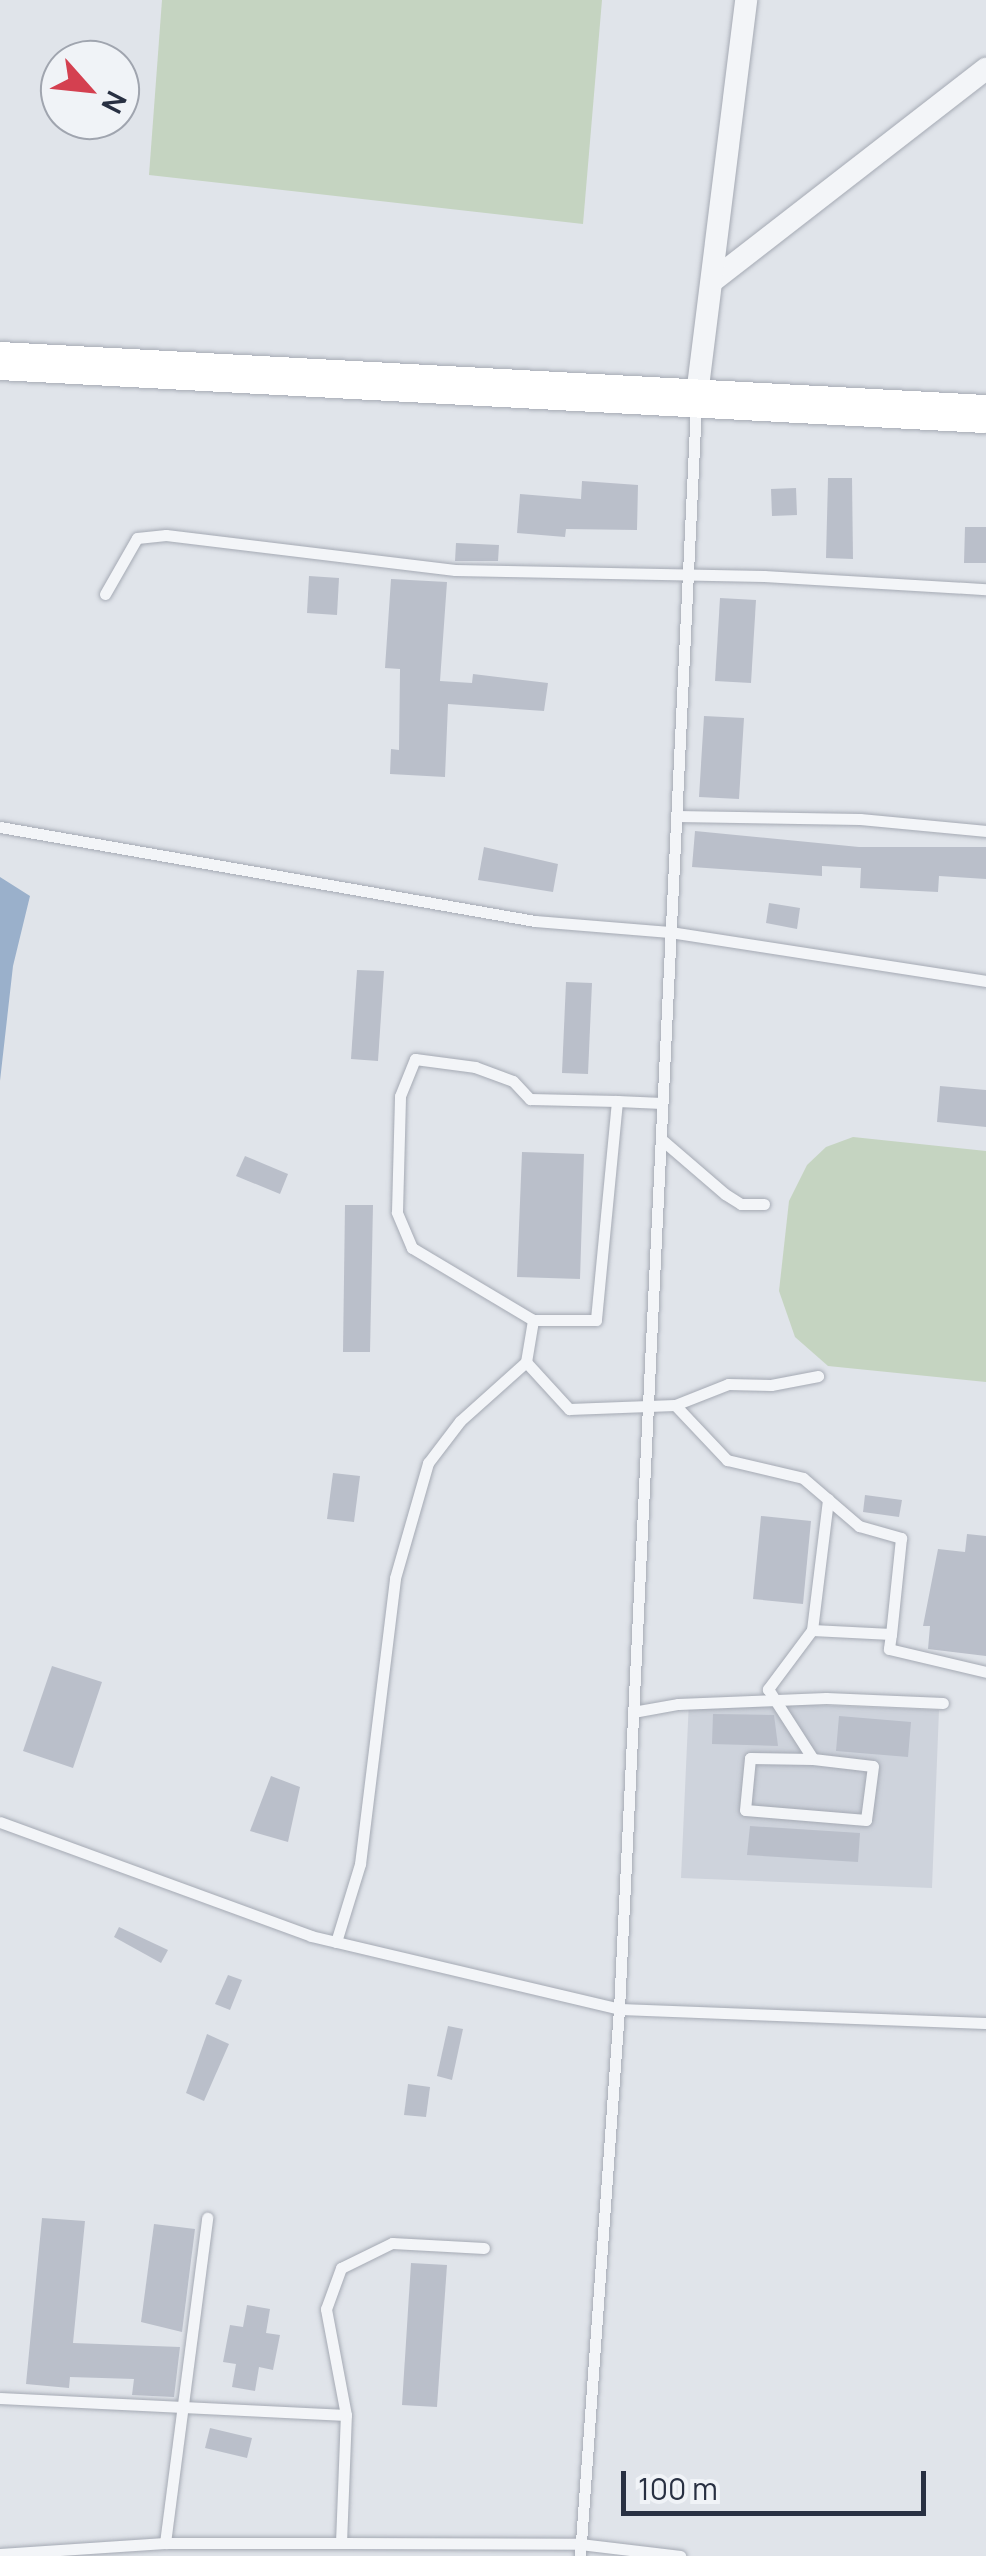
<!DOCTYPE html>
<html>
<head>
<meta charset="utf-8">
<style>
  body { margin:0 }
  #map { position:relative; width:986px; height:2556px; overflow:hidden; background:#e0e4ea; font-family:Manrope,sans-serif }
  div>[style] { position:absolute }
  .built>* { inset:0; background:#ced3dc }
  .green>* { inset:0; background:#c5d4c1 }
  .water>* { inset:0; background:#9ab0cb }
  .building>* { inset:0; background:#babfca }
  .roads { filter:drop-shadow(0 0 2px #a5aab4) drop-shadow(0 0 2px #a5aab4) }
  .service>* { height:11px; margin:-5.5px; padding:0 5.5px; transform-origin:5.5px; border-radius:5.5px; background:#f3f5f8 }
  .minor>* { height:22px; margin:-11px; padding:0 11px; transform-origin:11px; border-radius:11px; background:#f3f5f8 }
  .trunk>* { height:38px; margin:-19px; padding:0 19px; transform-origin:19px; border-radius:19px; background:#fff }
  span { translate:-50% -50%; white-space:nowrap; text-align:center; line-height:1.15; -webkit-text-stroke:8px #f0f3f7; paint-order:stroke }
  .north { position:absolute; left:40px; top:40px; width:100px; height:100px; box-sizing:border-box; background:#f0f3f7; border:2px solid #a0a5af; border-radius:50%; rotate:117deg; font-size:28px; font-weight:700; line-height:40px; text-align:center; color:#283042 }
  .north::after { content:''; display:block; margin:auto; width:35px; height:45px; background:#d44050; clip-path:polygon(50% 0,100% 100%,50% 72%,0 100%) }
  .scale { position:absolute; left:621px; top:2471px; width:305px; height:45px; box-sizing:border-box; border:5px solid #283042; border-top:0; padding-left:12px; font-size:30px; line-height:35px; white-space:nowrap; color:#283042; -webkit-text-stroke:8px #f0f3f7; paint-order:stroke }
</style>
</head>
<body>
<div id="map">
  <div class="built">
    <i style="clip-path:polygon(689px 1700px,939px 1710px,932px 1888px,681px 1878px)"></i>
  </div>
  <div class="green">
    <i style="clip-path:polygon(162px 0,602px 0,583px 224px,149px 175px)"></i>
    <i style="clip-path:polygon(853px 1137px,986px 1151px,986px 1382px,828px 1366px,795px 1337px,779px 1291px,789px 1201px,807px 1165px,826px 1147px)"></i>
  </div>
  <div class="water">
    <i style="clip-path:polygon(0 877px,30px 896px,13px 966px,0 1081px)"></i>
  </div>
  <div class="building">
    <i style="clip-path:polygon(828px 478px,852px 478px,853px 559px,826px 558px)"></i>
    <i style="clip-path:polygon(582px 481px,638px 485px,637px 530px,566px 529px,565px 537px,517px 533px,520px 494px,581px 499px)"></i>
    <i style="clip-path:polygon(796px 488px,797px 515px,772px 516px,771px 489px)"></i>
    <i style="clip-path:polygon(965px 527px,986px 527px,986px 563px,964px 563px)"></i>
    <i style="clip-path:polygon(456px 543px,499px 545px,498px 561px,455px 561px)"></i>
    <i style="clip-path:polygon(309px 576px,339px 578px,337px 615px,307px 613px)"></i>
    <i style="clip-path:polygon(391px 579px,447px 582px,440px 681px,472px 683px,473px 674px,548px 683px,544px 711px,448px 704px,445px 777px,390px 774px,391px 749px,399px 750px,400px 669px,385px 668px)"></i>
    <i style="clip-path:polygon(720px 598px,756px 600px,751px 683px,715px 681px)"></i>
    <i style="clip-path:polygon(704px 716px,744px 718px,739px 799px,699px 797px)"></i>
    <i style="clip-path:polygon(695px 831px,859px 847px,986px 847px,986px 879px,939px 876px,938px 892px,860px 888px,861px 868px,822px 866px,822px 876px,692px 867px)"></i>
    <i style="clip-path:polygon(484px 847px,558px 864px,553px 892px,478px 880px)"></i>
    <i style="clip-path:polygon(769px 903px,800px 908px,797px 929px,766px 923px)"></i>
    <i style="clip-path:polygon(357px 970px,384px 971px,378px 1061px,351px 1059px)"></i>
    <i style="clip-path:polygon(566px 982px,592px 983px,588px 1074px,562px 1073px)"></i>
    <i style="clip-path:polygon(940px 1086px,986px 1090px,986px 1127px,937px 1122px)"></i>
    <i style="clip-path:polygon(522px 1152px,584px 1154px,580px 1279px,517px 1277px)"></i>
    <i style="clip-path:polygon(245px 1156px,288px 1174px,280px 1194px,236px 1176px)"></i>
    <i style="clip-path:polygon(345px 1205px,373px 1205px,370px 1352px,343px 1352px)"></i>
    <i style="clip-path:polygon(333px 1473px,360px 1476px,354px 1522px,327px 1519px)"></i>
    <i style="clip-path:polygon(865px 1495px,902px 1500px,899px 1517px,863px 1512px)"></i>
    <i style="clip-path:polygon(761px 1516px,811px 1521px,803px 1604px,753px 1599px)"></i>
    <i style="clip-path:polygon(967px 1534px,986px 1536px,986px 1656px,928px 1649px,930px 1626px,923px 1626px,938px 1549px,965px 1552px)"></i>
    <i style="clip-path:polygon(52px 1666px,102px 1682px,73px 1768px,23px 1751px)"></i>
    <i style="clip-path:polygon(713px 1714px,774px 1715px,778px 1746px,712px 1744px)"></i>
    <i style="clip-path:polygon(839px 1716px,911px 1722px,908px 1757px,836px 1751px)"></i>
    <i style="clip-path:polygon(271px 1776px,300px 1787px,288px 1842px,250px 1831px)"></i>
    <i style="clip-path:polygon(750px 1826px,860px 1833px,858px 1862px,747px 1855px)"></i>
    <i style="clip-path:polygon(119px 1927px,168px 1950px,161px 1963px,114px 1937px)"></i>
    <i style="clip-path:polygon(228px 1975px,242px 1980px,230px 2010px,215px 2004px)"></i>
    <i style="clip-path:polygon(448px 2026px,463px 2029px,452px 2080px,437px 2076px)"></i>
    <i style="clip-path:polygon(207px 2034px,229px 2044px,204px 2101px,186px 2093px)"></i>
    <i style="clip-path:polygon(408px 2084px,430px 2087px,426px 2117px,404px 2115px)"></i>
    <i style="clip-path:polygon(42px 2218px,85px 2221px,73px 2343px,180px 2347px,174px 2397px,132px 2395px,134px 2379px,70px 2377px,69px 2388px,26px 2384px)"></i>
    <i style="clip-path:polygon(154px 2224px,195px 2229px,182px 2332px,141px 2322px)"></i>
    <i style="clip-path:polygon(411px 2263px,447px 2265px,437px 2407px,402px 2405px)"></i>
    <i style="clip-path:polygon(247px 2305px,270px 2309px,266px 2333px,280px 2335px,273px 2370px,259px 2367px,255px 2391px,232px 2387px,236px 2364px,223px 2362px,230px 2325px,243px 2327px)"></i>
    <i style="clip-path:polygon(210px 2428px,252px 2438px,247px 2458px,205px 2448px)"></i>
  </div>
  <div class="roads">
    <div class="service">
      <i style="left:105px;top:594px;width:64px;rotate:-60.3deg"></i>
      <i style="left:137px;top:538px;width:29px;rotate:-6deg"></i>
      <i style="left:166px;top:535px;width:291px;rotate:6.9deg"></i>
      <i style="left:455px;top:570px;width:309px;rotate:1.1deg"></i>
      <i style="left:764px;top:576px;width:222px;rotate:3.4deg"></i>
      <i style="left:676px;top:816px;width:184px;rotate:0.9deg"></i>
      <i style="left:860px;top:819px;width:127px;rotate:5.4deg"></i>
      <i style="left:0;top:827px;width:543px;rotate:9.97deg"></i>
      <i style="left:535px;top:921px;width:135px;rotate:4.7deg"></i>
      <i style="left:670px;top:932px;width:320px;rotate:8.8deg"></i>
      <i style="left:617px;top:1101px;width:220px;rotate:95.5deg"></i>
      <i style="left:596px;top:1320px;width:63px;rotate:180deg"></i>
      <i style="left:533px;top:1320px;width:141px;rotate:-149.2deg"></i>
      <i style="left:412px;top:1248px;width:39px;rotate:-113deg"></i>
      <i style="left:397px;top:1212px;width:116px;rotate:-88.5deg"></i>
      <i style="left:400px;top:1096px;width:40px;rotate:-68deg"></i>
      <i style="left:415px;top:1059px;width:61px;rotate:7.6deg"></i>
      <i style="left:475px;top:1067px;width:40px;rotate:20.2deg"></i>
      <i style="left:513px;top:1081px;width:25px;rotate:47deg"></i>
      <i style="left:530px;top:1099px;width:87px;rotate:1.3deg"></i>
      <i style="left:617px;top:1101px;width:45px;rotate:2.5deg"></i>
      <i style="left:661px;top:1139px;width:84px;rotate:40.7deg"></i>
      <i style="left:725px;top:1194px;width:19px;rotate:32deg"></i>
      <i style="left:741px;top:1204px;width:23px"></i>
      <i style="left:526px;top:1362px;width:64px;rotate:47.5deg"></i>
      <i style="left:569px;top:1409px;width:106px;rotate:-2.2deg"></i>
      <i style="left:675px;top:1405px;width:76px;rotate:46.6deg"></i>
      <i style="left:727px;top:1460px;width:78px;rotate:13.3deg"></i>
      <i style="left:803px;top:1478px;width:74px;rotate:40.6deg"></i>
      <i style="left:859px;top:1526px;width:44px;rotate:15.9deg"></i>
      <i style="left:901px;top:1538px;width:97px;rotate:95.9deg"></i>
      <i style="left:891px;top:1634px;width:79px;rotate:-177.1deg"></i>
      <i style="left:812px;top:1630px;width:132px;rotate:-83deg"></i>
      <i style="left:675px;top:1405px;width:57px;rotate:-21.6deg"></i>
      <i style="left:728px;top:1384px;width:43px;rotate:1.3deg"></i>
      <i style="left:771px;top:1385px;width:48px;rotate:-10.8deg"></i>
      <i style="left:812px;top:1630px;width:74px;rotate:126.7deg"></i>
      <i style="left:768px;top:1689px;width:83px;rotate:57.3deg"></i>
      <i style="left:813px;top:1759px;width:60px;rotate:6.7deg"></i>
      <i style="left:873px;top:1766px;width:54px;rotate:97.4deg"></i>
      <i style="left:866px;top:1820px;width:121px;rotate:-175.3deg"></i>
      <i style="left:745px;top:1810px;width:52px;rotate:-84.5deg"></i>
      <i style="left:750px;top:1758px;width:63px;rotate:0.9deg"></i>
      <i style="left:891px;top:1634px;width:15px;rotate:98deg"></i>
      <i style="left:889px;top:1649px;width:100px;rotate:13.3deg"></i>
      <i style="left:633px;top:1712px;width:46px;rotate:-10.1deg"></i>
      <i style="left:678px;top:1704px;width:148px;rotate:-2.3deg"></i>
      <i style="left:826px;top:1698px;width:117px;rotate:2.4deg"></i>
      <i style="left:0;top:1822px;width:331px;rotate:20.1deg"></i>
      <i style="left:311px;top:1936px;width:317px;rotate:13.3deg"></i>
      <i style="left:619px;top:2009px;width:367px;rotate:2.2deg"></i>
      <i style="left:336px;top:1942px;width:82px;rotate:-72.9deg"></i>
      <i style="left:360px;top:1864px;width:288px;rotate:-83deg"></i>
      <i style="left:395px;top:1578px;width:120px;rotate:-74deg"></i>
      <i style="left:428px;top:1463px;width:53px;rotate:-52.7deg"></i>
      <i style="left:460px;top:1421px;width:89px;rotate:-41.8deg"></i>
      <i style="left:526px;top:1362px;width:43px;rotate:-80.5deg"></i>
      <i style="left:0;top:2398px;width:346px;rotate:2.8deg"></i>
      <i style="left:165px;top:2543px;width:328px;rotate:-82.6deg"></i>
      <i style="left:341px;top:2543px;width:128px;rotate:-87.8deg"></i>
      <i style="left:346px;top:2415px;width:108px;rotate:-100.7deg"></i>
      <i style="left:326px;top:2309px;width:44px;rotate:-69.9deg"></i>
      <i style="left:341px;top:2268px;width:57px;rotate:-26.1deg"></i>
      <i style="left:392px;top:2243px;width:92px;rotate:3.1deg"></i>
      <i style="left:0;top:2554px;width:165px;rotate:-3.8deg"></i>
      <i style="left:165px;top:2543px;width:176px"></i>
      <i style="left:341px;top:2543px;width:239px;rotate:0.2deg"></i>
      <i style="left:580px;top:2544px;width:101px;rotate:6.8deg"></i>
      <i style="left:580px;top:2556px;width:548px;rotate:-85.92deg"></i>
      <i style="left:619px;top:2009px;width:1606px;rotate:-87.25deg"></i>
    </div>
    <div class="minor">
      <i style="left:715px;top:279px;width:343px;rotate:-37.8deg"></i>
      <i style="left:697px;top:395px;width:398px;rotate:-82.9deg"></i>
    </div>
    <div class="trunk">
      <i style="left:0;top:361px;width:987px;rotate:3.08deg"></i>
    </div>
  </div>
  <div class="north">N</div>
  <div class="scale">100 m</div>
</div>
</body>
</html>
